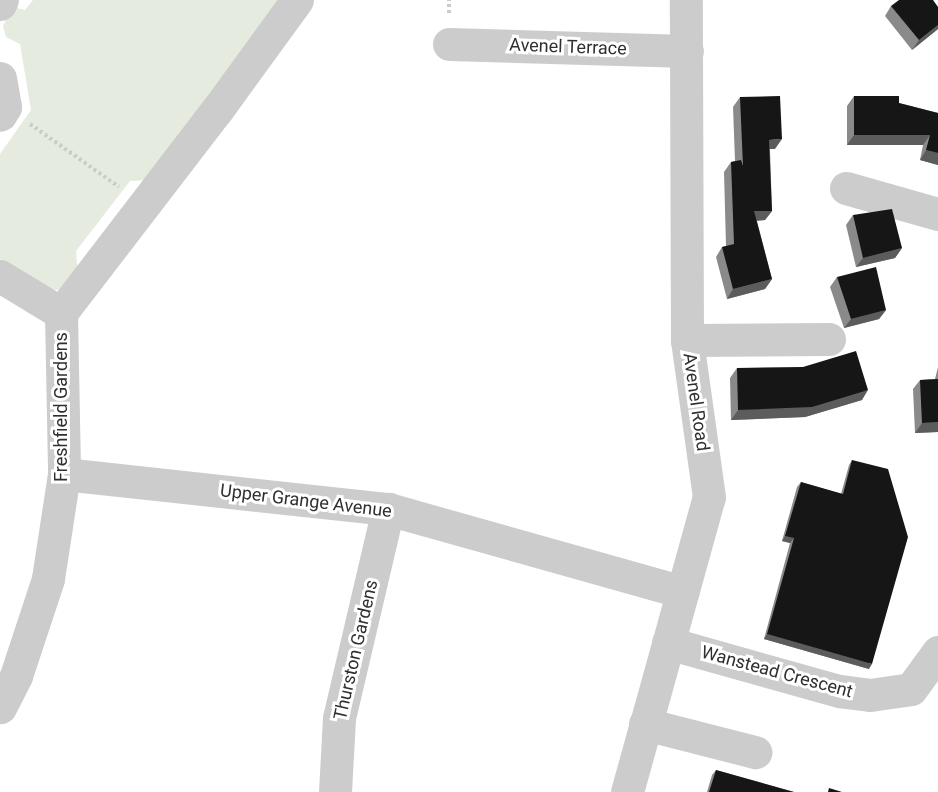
<!DOCTYPE html>
<html>
<head>
<meta charset="utf-8">
<style>
  body { margin:0 }
  #map { position:relative; width:938px; height:792px; overflow:hidden; background:#fff; font-family:Roboto,sans-serif }
  div>[style] { position:absolute }
  .green>* { inset:0; background:#e5ebde }
  .path>* { height:4px; margin-top:-2px; transform-origin:0; background:repeating-linear-gradient(90deg,#ccc 0 3px,transparent 0 6px) }
  .minor>* { height:33px; margin:-16.5px; padding:0 16.5px; transform-origin:16.5px; border-radius:16.5px; background:#ccc }
  .wall>* { inset:0; background:#8a8a8a }
  .shaded-wall>* { inset:0; background:#5c5c5c }
  .building>* { inset:0; background:#161616 }
  span { translate:-50% -50%; white-space:nowrap; text-align:center; line-height:1.15; -webkit-text-stroke:6px #fff; paint-order:stroke }
  .street-label { font-size:18px; color:#2f2f2f }
</style>
</head>
<body>
<div id="map">
  <div class="green">
    <i style="clip-path:polygon(33px 0,282px 0,153px 180px,130px 181px,76px 251px,78px 278px,60px 290px,43px 289px,0 259px,0 154px,31px 110px,20px 44px,6px 37px,3px 26px,13px 7px,25px 10px)"></i>
  </div>
  <div class="path">
    <i style="left:449px;top:13px;width:13px;rotate:-90deg"></i>
    <i style="left:30px;top:124px;width:109px;rotate:35.3deg"></i>
  </div>
  <div class="minor">
    <i style="left:0;top:4px;width:4px;rotate:-63deg"></i>
    <i style="left:449px;top:44px;width:238px;rotate:1.7deg"></i>
    <i style="left:0;top:78px;width:29px;rotate:80deg"></i>
    <i style="left:5px;top:107px;width:9px;rotate:122deg"></i>
    <i style="left:846px;top:188px;width:96px;rotate:15.8deg"></i>
    <i style="left:0;top:276px;width:71px;rotate:31.2deg"></i>
    <i style="left:61px;top:313px;width:161px;rotate:88.9deg"></i>
    <i style="left:64px;top:474px;width:106px;rotate:98.7deg"></i>
    <i style="left:48px;top:579px;width:102px;rotate:108.3deg"></i>
    <i style="left:16px;top:676px;width:35px;rotate:117deg"></i>
    <i style="left:61px;top:313px;width:256px;rotate:-52.5deg"></i>
    <i style="left:217px;top:110px;width:136px;rotate:-54deg"></i>
    <i style="left:687px;top:340px;width:142px;rotate:-0.4deg"></i>
    <i style="left:64px;top:474px;width:326px;rotate:6.2deg"></i>
    <i style="left:388px;top:509px;width:306px;rotate:15.7deg"></i>
    <i style="left:668px;top:643px;width:178px;rotate:15.7deg"></i>
    <i style="left:839px;top:691px;width:31px;rotate:7deg"></i>
    <i style="left:870px;top:695px;width:41px;rotate:-8.3deg"></i>
    <i style="left:911px;top:689px;width:46px;rotate:-53.9deg"></i>
    <i style="left:645px;top:724px;width:114px;rotate:14.3deg"></i>
    <i style="left:335px;top:792px;width:74px;rotate:-86.9deg"></i>
    <i style="left:339px;top:718px;width:215px;rotate:-76.8deg"></i>
    <i style="left:627px;top:792px;width:306px;rotate:-74.5deg"></i>
    <i style="left:709px;top:497px;width:159px;rotate:-98deg"></i>
    <i style="left:687px;top:340px;width:340px;rotate:-90.2deg"></i>
  </div>
  <div class="wall">
    <i style="clip-path:polygon(891px 6px,938px 7px,938px 29px,912px 50px,885px 16px)"></i>
    <i style="clip-path:polygon(854px 96px,899px 103px,938px 113px,938px 165px,920px 160px,923px 145px,847px 145px,847px 106px)"></i>
    <i style="clip-path:polygon(740px 97px,775px 149px,770px 149px,772px 211px,765px 220px,757px 221px,772px 279px,765px 289px,727px 299px,716px 257px,722px 247px,726px 246px,724px 172px,731px 162px,735px 161px,733px 107px)"></i>
    <i style="clip-path:polygon(853px 215px,902px 248px,895px 258px,856px 267px,846px 225px)"></i>
    <i style="clip-path:polygon(837px 277px,886px 310px,879px 319px,844px 328px,830px 287px)"></i>
    <i style="clip-path:polygon(938px 367px,938px 432px,915px 433px,913px 389px,920px 380px,935px 379px)"></i>
    <i style="clip-path:polygon(737px 368px,862px 400px,805px 417px,731px 420px,730px 378px)"></i>
    <i style="clip-path:polygon(852px 460px,869px 669px,764px 639px,790px 543px,782px 541px,797px 487px,801px 482px,841px 494px,849px 465px)"></i>
    <i style="clip-path:polygon(716px 770px,794px 792px,707px 792px,712px 775px)"></i>
  </div>
  <div class="shaded-wall">
    <i style="clip-path:polygon(938px 25px,938px 29px,912px 50px,919px 40px)"></i>
    <i style="clip-path:polygon(854px 135px,930px 135px,923px 145px,847px 145px)"></i>
    <i style="clip-path:polygon(782px 139px,775px 149px,763px 149px,769px 140px)"></i>
    <i style="clip-path:polygon(926px 150px,938px 153px,938px 165px,920px 160px)"></i>
    <i style="clip-path:polygon(754px 211px,772px 211px,765px 220px,748px 221px)"></i>
    <i style="clip-path:polygon(902px 248px,895px 258px,856px 267px,863px 258px)"></i>
    <i style="clip-path:polygon(772px 279px,765px 289px,727px 299px,733px 289px)"></i>
    <i style="clip-path:polygon(886px 310px,879px 319px,844px 328px,851px 319px)"></i>
    <i style="clip-path:polygon(868px 390px,862px 400px,805px 417px,731px 420px,738px 410px)"></i>
    <i style="clip-path:polygon(938px 422px,938px 432px,915px 433px,922px 423px)"></i>
    <i style="clip-path:polygon(785px 536px,794px 538px,790px 543px,782px 541px)"></i>
    <i style="clip-path:polygon(767px 634px,872px 664px,869px 669px,764px 639px)"></i>
  </div>
  <div class="building">
    <i style="clip-path:polygon(899px 0,933px 0,938px 7px,938px 25px,919px 40px,891px 6px)"></i>
    <i style="clip-path:polygon(780px 96px,782px 139px,769px 140px,772px 211px,754px 211px,772px 279px,733px 289px,722px 247px,734px 244px,731px 162px,741px 160px,743px 166px,740px 97px)"></i>
    <i style="clip-path:polygon(854px 96px,899px 96px,899px 103px,938px 113px,938px 153px,926px 150px,930px 135px,854px 135px)"></i>
    <i style="clip-path:polygon(892px 209px,902px 248px,863px 258px,853px 215px)"></i>
    <i style="clip-path:polygon(876px 267px,886px 310px,851px 319px,837px 277px)"></i>
    <i style="clip-path:polygon(856px 351px,868px 390px,812px 407px,738px 410px,737px 368px,803px 367px)"></i>
    <i style="clip-path:polygon(938px 379px,938px 422px,922px 423px,920px 380px)"></i>
    <i style="clip-path:polygon(852px 460px,888px 469px,908px 537px,872px 664px,767px 634px,794px 538px,785px 536px,801px 482px,843px 494px)"></i>
    <i style="clip-path:polygon(716px 770px,794px 792px,709px 792px)"></i>
    <i style="clip-path:polygon(829px 788px,842px 792px,828px 792px)"></i>
  </div>
  <div class="street-label">
    <span style="left:568px;top:47px;rotate:2deg">Avenel Terrace</span>
    <span style="left:696px;top:402px;rotate:82deg">Avenel Road</span>
    <span style="left:61px;top:407px;rotate:-90deg">Freshfield Gardens</span>
    <span style="left:306px;top:501px;rotate:7deg">Upper Grange Avenue</span>
    <span style="left:356px;top:650px;rotate:-77deg">Thurston Gardens</span>
    <span style="left:777px;top:672px;rotate:15deg">Wanstead Crescent</span>
  </div>
</div>
</body>
</html>
